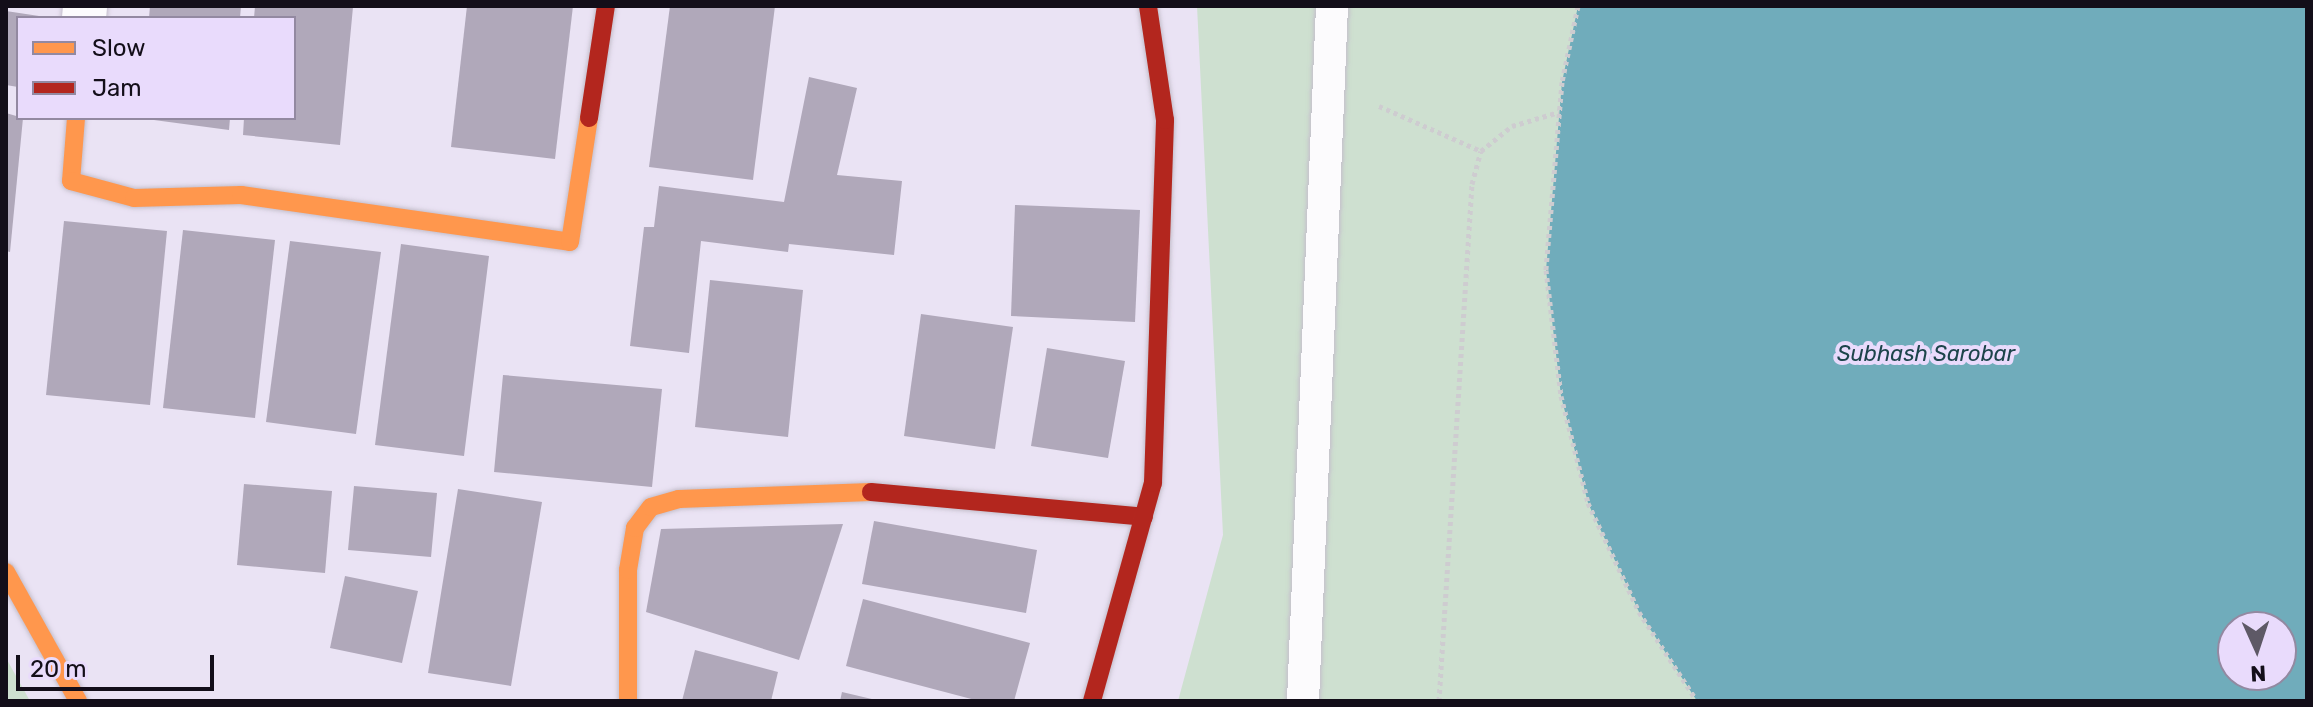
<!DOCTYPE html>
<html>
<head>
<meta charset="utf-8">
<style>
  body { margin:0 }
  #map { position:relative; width:2313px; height:707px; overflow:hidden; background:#eae3f4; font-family:Rubik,sans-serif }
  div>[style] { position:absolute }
  .green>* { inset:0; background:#cee0d0 }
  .water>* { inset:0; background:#70acbb }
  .building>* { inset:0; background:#b0a8ba }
  .path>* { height:5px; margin-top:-2.5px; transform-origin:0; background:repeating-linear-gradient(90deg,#ceccd0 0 4px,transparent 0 8px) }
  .roads { filter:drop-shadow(0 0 2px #c4becb) drop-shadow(0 0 2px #c4becb) }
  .lane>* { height:32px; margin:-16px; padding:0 16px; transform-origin:16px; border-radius:16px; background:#fcfbfd }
  .street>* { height:44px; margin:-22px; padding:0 22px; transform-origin:22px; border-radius:22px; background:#fcfbfd }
  .slow>* { height:18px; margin:-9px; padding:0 9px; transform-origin:9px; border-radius:9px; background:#ff974d }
  .jam>* { height:18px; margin:-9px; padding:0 9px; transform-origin:9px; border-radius:9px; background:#b3261e }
  span { translate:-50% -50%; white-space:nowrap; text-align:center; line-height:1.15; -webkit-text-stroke:8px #e9dbfc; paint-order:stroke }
  .water-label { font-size:22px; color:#1c444b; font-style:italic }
  .frame { position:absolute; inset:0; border:8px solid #130e19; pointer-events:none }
  .legend { position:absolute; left:16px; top:16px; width:280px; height:104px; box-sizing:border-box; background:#e9dbfc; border:2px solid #9389a1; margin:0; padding:10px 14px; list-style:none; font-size:24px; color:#130e19 }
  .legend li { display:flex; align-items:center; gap:16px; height:40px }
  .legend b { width:40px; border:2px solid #9389a1 }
  .north { position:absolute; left:2217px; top:611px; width:80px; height:80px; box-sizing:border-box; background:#e9dbfc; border:2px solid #9389a1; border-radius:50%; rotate:177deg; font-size:22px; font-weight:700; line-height:32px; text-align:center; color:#130e19 }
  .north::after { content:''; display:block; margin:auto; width:28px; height:36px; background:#5e5966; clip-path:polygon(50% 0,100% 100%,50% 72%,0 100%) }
  .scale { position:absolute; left:16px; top:655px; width:198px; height:36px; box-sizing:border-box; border:4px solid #130e19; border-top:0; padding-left:10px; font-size:24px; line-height:28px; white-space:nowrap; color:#130e19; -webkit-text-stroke:6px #e9dbfc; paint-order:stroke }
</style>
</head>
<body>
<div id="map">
  <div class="green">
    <i style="clip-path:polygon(evenodd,1197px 6px,2307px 6px,2307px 701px,1178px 701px,1223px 535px,1197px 6px,2233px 627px,2281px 627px,2281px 675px,2233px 675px,2233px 627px)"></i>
    <i style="clip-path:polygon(6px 658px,30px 701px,6px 701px)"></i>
  </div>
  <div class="water">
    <i style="clip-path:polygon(evenodd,1578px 6px,2307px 6px,2307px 701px,1697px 701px,1639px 612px,1588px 503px,1561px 396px,1546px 270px,1562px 82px,1578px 6px,2233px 627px,2281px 627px,2281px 675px,2233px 675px,2233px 627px)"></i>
  </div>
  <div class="building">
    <i style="clip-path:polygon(150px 6px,241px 6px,240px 18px,149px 18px)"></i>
    <i style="clip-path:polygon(255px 6px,353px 7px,340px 145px,243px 135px,244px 118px,294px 118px,294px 18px,254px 18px)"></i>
    <i style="clip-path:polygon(467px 6px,573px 6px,555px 159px,451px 147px)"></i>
    <i style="clip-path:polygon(670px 6px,775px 6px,753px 180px,649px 167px)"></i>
    <i style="clip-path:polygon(6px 11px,39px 16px,18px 18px,18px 87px,6px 85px)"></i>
    <i style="clip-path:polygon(809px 77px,857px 88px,837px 175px,902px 181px,894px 255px,789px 244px,788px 252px,701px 241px,689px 353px,630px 346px,644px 227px,654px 227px,659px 186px,784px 202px)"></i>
    <i style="clip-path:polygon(6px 113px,23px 118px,10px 252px,6px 251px)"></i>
    <i style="clip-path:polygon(139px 118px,230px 118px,229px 130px)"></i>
    <i style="clip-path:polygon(1015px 205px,1140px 210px,1135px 322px,1011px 316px)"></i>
    <i style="clip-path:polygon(64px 221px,167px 231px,150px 405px,46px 395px)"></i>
    <i style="clip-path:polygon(183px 230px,275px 240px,255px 418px,163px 408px)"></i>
    <i style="clip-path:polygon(290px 241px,381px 252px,356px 434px,266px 422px)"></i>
    <i style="clip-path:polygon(401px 244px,489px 256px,464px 456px,375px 445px)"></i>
    <i style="clip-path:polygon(710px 280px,803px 290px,788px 437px,695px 427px)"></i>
    <i style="clip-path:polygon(921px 314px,1013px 327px,995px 449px,904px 436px)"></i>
    <i style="clip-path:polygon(1047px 348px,1125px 361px,1108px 458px,1031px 446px)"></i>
    <i style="clip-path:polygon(503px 375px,662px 389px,652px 487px,494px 472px)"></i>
    <i style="clip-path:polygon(244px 484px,332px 491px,325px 573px,237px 565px)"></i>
    <i style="clip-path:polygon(354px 486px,437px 493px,431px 557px,348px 550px)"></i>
    <i style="clip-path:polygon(458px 489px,542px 502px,511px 686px,428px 673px)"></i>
    <i style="clip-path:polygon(874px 521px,1037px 550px,1026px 613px,862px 584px)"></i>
    <i style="clip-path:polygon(843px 524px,799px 660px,646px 612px,661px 529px)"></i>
    <i style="clip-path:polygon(345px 576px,418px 591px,402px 663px,330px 648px)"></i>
    <i style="clip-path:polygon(863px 599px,1030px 643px,1014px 701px,979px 701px,846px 666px)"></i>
    <i style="clip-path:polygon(695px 650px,778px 672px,771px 701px,682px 701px)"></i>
    <i style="clip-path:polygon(842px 692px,876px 700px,876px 701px,840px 701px)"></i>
  </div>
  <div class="path">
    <i style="left:1578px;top:6px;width:78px;rotate:101.9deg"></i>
    <i style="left:1562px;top:82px;width:189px;rotate:94.9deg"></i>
    <i style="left:1546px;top:270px;width:127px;rotate:83.2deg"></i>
    <i style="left:1561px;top:396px;width:110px;rotate:75.8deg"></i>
    <i style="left:1588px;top:503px;width:120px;rotate:64.9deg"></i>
    <i style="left:1639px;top:612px;width:106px;rotate:56.9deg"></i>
    <i style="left:1379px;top:106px;width:111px;rotate:23.8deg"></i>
    <i style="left:1439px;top:701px;width:518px;rotate:-86.35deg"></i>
    <i style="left:1472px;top:184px;width:34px;rotate:-75deg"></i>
    <i style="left:1481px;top:151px;width:40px;rotate:-39deg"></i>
    <i style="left:1512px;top:126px;width:49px;rotate:-16.6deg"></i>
  </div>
  <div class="roads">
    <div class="lane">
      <i style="left:1303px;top:701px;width:696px;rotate:-87.61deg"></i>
    </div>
    <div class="street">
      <i style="left:84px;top:18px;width:12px;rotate:-85deg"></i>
    </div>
    <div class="slow">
      <i style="left:76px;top:118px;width:63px;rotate:94.5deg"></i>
      <i style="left:71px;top:181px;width:65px;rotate:15.1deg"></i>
      <i style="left:134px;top:198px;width:107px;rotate:-1.6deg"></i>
      <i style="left:241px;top:195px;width:332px;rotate:8.1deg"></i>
      <i style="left:570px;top:242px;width:125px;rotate:-81.3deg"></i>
      <i style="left:6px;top:572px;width:148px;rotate:60.8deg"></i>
      <i style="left:628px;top:701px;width:131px;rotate:-90deg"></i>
      <i style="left:628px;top:570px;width:43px;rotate:-80.5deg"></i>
      <i style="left:635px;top:528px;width:26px;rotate:-53deg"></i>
      <i style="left:651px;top:507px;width:29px;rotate:-16deg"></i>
      <i style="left:679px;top:499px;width:192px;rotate:-2.1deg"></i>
    </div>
    <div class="jam">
      <i style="left:589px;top:118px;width:113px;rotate:-81.4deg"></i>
      <i style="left:871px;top:492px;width:274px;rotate:5.2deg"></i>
      <i style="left:1092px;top:701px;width:226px;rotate:-74.4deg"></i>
      <i style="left:1153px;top:483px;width:363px;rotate:-88.1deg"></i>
      <i style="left:1165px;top:120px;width:115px;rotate:-98.5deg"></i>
    </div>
  </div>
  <div class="water-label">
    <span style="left:1926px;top:354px">Subhash Sarobar</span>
  </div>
  <div class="frame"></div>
  <ul class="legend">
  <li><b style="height:10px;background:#ff974d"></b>Slow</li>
  <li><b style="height:10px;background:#b3261e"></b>Jam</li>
  </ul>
  <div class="north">N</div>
  <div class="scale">20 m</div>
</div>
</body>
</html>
